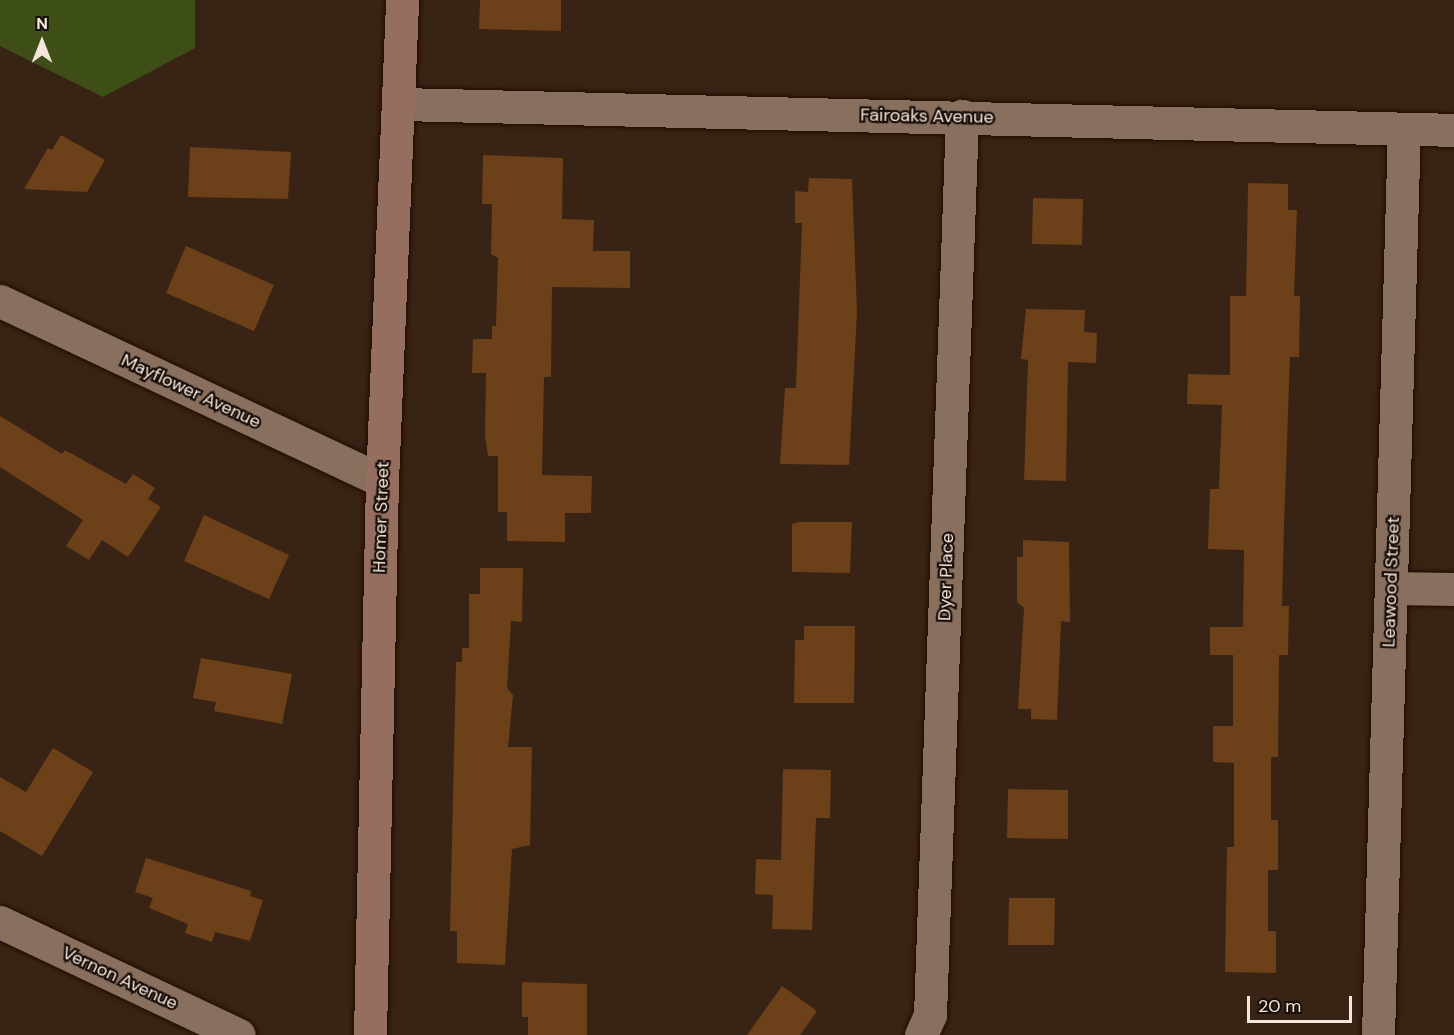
<!DOCTYPE html>
<html>
<head>
<meta charset="utf-8">
<style>
  body { margin:0 }
  #map { position:relative; width:1454px; height:1035px; overflow:hidden; background:#392314; font-family:"DM Sans",sans-serif }
  div>[style] { position:absolute }
  .green>* { inset:0; background:#3d4f16 }
  .building>* { inset:0; background:#6c4018 }
  .roads { filter:drop-shadow(0 0 2px #1f0c01) drop-shadow(0 0 2px #1f0c01) }
  .street>* { height:33px; margin:-16.5px; padding:0 16.5px; transform-origin:16.5px; border-radius:16.5px; background:#896f5e }
  .secondary>* { height:33px; margin:-16.5px; padding:0 16.5px; transform-origin:16.5px; border-radius:16.5px; background:#966e60 }
  span { translate:-50% -50%; white-space:nowrap; text-align:center; line-height:1.15; -webkit-text-stroke:4.5px #190f09; paint-order:stroke }
  .street-label { font-size:18px; color:#f5e6dc }
  .north { position:absolute; left:12px; top:12px; width:60px; height:60px; -webkit-text-stroke:4px #190f09; paint-order:stroke; rotate:0deg; font-size:16px; font-weight:700; line-height:24px; text-align:center; color:#f5e6dc }
  .north::after { content:''; display:block; margin:auto; width:21px; height:27px; background:#f5e6dc; clip-path:polygon(50% 0,100% 100%,50% 72%,0 100%) }
  .scale { position:absolute; left:1247px; top:996px; width:105px; height:27px; box-sizing:border-box; border:3px solid #f5e6dc; border-top:0; padding-left:8px; font-size:18px; line-height:21px; white-space:nowrap; color:#f5e6dc; -webkit-text-stroke:4px #190f09; paint-order:stroke }
</style>
</head>
<body>
<div id="map">
  <div class="green">
    <i style="clip-path:polygon(0 0,195px 0,195px 48px,103px 97px,0 46px)"></i>
  </div>
  <div class="building">
    <i style="clip-path:polygon(480px 0,561px 0,561px 31px,479px 29px)"></i>
    <i style="clip-path:polygon(61px 135px,105px 160px,87px 192px,24px 189px,48px 148px,52px 150px)"></i>
    <i style="clip-path:polygon(190px 147px,291px 152px,288px 199px,188px 197px)"></i>
    <i style="clip-path:polygon(483px 155px,563px 158px,562px 219px,594px 220px,593px 251px,630px 251px,630px 288px,552px 287px,551px 377px,544px 377px,542px 475px,592px 476px,591px 513px,565px 513px,565px 542px,507px 541px,507px 512px,498px 512px,498px 456px,488px 456px,485px 436px,486px 373px,472px 373px,473px 339px,492px 339px,492px 326px,496px 326px,498px 258px,491px 254px,492px 204px,482px 204px)"></i>
    <i style="clip-path:polygon(809px 178px,852px 179px,857px 312px,849px 465px,780px 464px,785px 388px,796px 388px,802px 223px,795px 223px,795px 191px,808px 192px)"></i>
    <i style="clip-path:polygon(1248px 183px,1288px 184px,1288px 210px,1297px 210px,1294px 296px,1300px 296px,1299px 357px,1290px 357px,1284px 526px,1282px 606px,1289px 606px,1288px 655px,1279px 655px,1278px 757px,1271px 757px,1271px 820px,1278px 820px,1278px 870px,1268px 870px,1268px 931px,1276px 931px,1276px 973px,1225px 972px,1227px 847px,1234px 847px,1234px 763px,1213px 762px,1213px 726px,1233px 726px,1233px 655px,1210px 655px,1210px 627px,1243px 627px,1244px 550px,1208px 549px,1210px 489px,1219px 489px,1222px 405px,1187px 404px,1188px 374px,1230px 375px,1230px 296px,1246px 296px)"></i>
    <i style="clip-path:polygon(1033px 198px,1083px 199px,1082px 245px,1032px 244px)"></i>
    <i style="clip-path:polygon(186px 246px,274px 285px,254px 331px,166px 293px)"></i>
    <i style="clip-path:polygon(1026px 309px,1085px 310px,1084px 332px,1097px 333px,1096px 363px,1068px 362px,1066px 481px,1024px 480px,1028px 360px,1021px 359px)"></i>
    <i style="clip-path:polygon(0 416px,62px 454px,65px 450px,126px 484px,133px 474px,155px 488px,148px 499px,161px 507px,128px 557px,102px 540px,89px 560px,66px 546px,83px 520px,0 467px)"></i>
    <i style="clip-path:polygon(204px 515px,289px 555px,269px 599px,184px 561px)"></i>
    <i style="clip-path:polygon(799px 522px,852px 522px,850px 573px,792px 572px,792px 524px)"></i>
    <i style="clip-path:polygon(1023px 540px,1069px 542px,1070px 622px,1061px 621px,1057px 720px,1031px 719px,1031px 709px,1018px 709px,1024px 608px,1017px 602px,1017px 557px,1023px 557px)"></i>
    <i style="clip-path:polygon(480px 568px,523px 568px,522px 622px,511px 621px,507px 688px,513px 695px,508px 747px,532px 747px,530px 845px,512px 849px,505px 965px,457px 963px,457px 931px,450px 931px,456px 662px,462px 662px,462px 648px,469px 648px,469px 594px,480px 594px)"></i>
    <i style="clip-path:polygon(804px 626px,855px 626px,854px 703px,794px 703px,795px 640px,804px 640px)"></i>
    <i style="clip-path:polygon(201px 658px,292px 674px,282px 724px,214px 711px,216px 702px,193px 698px)"></i>
    <i style="clip-path:polygon(53px 748px,93px 772px,42px 856px,0 831px,0 777px,26px 792px)"></i>
    <i style="clip-path:polygon(783px 769px,831px 770px,830px 818px,816px 818px,812px 930px,772px 929px,773px 895px,755px 894px,756px 859px,781px 860px)"></i>
    <i style="clip-path:polygon(1008px 789px,1068px 790px,1068px 839px,1007px 838px)"></i>
    <i style="clip-path:polygon(146px 858px,251px 891px,250px 896px,263px 900px,250px 941px,215px 932px,212px 942px,185px 933px,188px 924px,149px 908px,153px 898px,135px 892px)"></i>
    <i style="clip-path:polygon(1009px 898px,1055px 898px,1054px 945px,1008px 945px)"></i>
    <i style="clip-path:polygon(522px 982px,587px 984px,587px 1035px,528px 1035px,528px 1017px,522px 1017px)"></i>
    <i style="clip-path:polygon(782px 986px,817px 1011px,800px 1035px,747px 1035px)"></i>
  </div>
  <div class="roads">
    <div class="street">
      <i style="left:401px;top:104px;width:1053px;rotate:1.41deg"></i>
      <i style="left:0;top:301px;width:422px;rotate:25.2deg"></i>
      <i style="left:1391px;top:588px;width:63px;rotate:0.9deg"></i>
      <i style="left:0;top:922px;width:264px;rotate:25.3deg"></i>
      <i style="left:921px;top:1035px;width:22px;rotate:-66deg"></i>
      <i style="left:930px;top:1015px;width:900px;rotate:-87.96deg"></i>
      <i style="left:1378px;top:1035px;width:906px;rotate:-88.36deg"></i>
    </div>
    <div class="secondary">
      <i style="left:370px;top:1035px;width:554px;rotate:-88.76deg"></i>
      <i style="left:382px;top:481px;width:481px;rotate:-87.6deg"></i>
    </div>
  </div>
  <div class="street-label">
    <span style="left:927px;top:116px;rotate:1deg">Fairoaks Avenue</span>
    <span style="left:191px;top:391px;rotate:25deg">Mayflower Avenue</span>
    <span style="left:381px;top:517px;rotate:-88deg">Homer Street</span>
    <span style="left:946px;top:577px;rotate:-88deg">Dyer Place</span>
    <span style="left:1391px;top:582px;rotate:-88deg">Leawood Street</span>
    <span style="left:120px;top:978px;rotate:25deg">Vernon Avenue</span>
  </div>
  <div class="north">N</div>
  <div class="scale">20 m</div>
</div>
</body>
</html>
